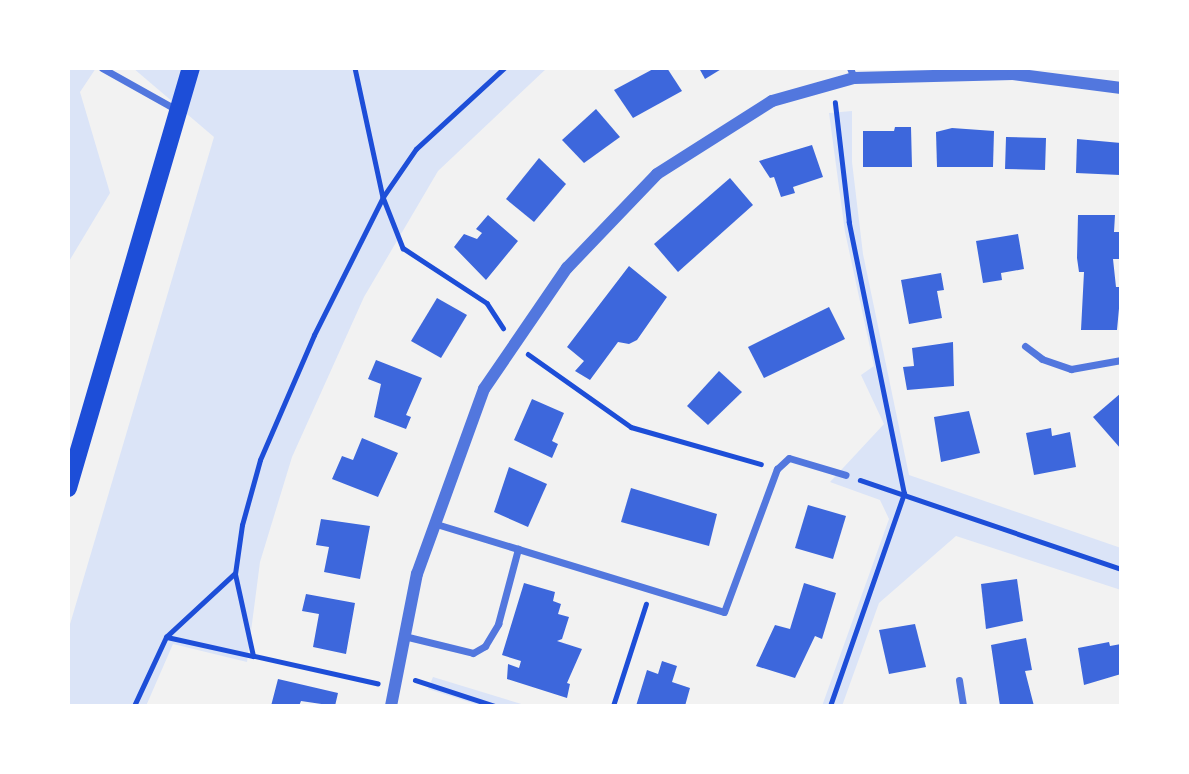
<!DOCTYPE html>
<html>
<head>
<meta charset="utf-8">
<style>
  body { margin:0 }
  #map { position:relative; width:1189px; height:774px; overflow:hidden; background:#f2f2f2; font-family:"Open Sans",sans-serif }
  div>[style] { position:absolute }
  .green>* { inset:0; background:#dbe4f7 }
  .building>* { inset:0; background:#3d67dc }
  .path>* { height:4.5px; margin:-2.25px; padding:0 2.25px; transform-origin:2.25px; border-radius:2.25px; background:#1d4ed8 }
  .minor>* { height:7px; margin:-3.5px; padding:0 3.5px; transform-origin:3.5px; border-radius:3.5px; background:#5277de }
  .tertiary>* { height:12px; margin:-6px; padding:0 6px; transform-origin:6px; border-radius:6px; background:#5277de }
  .primary>* { height:18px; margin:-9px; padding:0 9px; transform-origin:9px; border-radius:9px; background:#1d4ed8 }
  span { translate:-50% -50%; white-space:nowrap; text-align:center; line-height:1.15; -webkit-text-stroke:7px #fff; paint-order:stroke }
  .frame { position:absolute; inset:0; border:70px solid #fff; pointer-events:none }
</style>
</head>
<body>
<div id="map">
  <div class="green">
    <i style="clip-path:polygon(68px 68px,96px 68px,80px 92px,110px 193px,68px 263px)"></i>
    <i style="clip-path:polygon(133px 68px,547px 68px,438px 171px,364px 297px,292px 457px,260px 562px,247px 662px,173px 644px,146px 706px,68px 706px,68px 631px,214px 137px)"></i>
    <i style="clip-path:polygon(852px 111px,852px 162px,863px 254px,909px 475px,1121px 548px,1121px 590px,956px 536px,879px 603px,842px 706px,822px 706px,889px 519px,880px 500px,830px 482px,884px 424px,861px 375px,874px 366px,845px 232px,829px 113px)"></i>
    <i style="clip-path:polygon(433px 677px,528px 706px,482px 706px,428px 689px)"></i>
  </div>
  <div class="building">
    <i style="clip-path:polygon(655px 68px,667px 68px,682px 91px,633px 118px,614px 90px)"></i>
    <i style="clip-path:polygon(699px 68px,723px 68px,705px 79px)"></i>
    <i style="clip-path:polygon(596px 109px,620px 137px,584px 163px,562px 140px)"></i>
    <i style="clip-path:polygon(895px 127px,911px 127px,912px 167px,863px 167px,863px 131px,894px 131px)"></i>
    <i style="clip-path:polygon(952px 128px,994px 131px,993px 167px,937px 167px,936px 132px)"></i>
    <i style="clip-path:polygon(1006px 137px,1046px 138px,1045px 170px,1005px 169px)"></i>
    <i style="clip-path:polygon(1077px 139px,1121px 143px,1120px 175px,1076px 173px)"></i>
    <i style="clip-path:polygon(812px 145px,823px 177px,793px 187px,795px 193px,781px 197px,774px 177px,770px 178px,759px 161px)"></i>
    <i style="clip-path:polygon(539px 158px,566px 184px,534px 222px,506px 199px)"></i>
    <i style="clip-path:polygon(730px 178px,753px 205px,678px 272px,654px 244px)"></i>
    <i style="clip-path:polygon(488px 215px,518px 241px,486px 280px,454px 247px,464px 234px,477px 239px,482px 233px,476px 229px)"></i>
    <i style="clip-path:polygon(1078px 215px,1115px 215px,1114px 232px,1121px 232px,1120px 259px,1113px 259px,1116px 287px,1121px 287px,1117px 330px,1081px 330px,1084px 272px,1079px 272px,1077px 258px)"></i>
    <i style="clip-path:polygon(1018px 234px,1024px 269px,1001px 273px,1002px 280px,983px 283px,976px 241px)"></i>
    <i style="clip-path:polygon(629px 266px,667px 297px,637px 340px,629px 344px,618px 342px,590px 380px,575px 371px,584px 361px,567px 347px)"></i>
    <i style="clip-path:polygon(941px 273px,944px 290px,937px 291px,942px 318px,909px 324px,901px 280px)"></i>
    <i style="clip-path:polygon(437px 298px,467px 315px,441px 358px,411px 341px)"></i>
    <i style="clip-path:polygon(829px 307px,845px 339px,764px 378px,748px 347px)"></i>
    <i style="clip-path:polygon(953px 342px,954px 386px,907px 390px,903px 367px,914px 366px,912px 348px)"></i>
    <i style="clip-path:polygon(376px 360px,422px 378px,406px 415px,411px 417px,406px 429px,374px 417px,381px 384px,368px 379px)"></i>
    <i style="clip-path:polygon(719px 371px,742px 392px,708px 425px,687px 406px)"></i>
    <i style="clip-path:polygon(1121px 393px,1121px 449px,1093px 417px)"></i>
    <i style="clip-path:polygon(532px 399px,564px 413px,552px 441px,558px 444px,552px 458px,514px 440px)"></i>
    <i style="clip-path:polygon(969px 411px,980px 453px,941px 462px,934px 417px)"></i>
    <i style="clip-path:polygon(1051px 428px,1052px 436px,1070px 432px,1076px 467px,1034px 475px,1026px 433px)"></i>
    <i style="clip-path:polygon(362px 438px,398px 453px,378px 497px,332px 479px,342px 456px,353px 460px)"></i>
    <i style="clip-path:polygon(509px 467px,547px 484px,528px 527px,494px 512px)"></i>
    <i style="clip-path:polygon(631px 488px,717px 514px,709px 546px,621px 522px)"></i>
    <i style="clip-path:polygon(808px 505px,846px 516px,833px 559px,795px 548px)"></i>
    <i style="clip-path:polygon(321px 519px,370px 526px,360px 579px,324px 572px,329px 547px,316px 545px)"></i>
    <i style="clip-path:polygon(1017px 579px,1023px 621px,986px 629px,981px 584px)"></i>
    <i style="clip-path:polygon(524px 583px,555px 592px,553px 601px,561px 604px,558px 614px,569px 617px,562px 639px,557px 641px,582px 649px,567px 683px,570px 684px,567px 698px,507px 679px,508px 664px,519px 668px,521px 661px,502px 655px)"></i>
    <i style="clip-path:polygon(804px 583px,836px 593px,822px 639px,815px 636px,795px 678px,756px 666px,775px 625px,790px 629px)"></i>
    <i style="clip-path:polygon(306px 594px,355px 603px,346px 654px,313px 647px,319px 614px,302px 611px)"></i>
    <i style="clip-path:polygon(915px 624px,926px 667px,889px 674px,879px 630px)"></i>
    <i style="clip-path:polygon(1026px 638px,1032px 670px,1025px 671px,1034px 706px,1000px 706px,991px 645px)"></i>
    <i style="clip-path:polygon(1109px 642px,1110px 646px,1121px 644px,1121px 674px,1084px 685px,1078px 648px)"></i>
    <i style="clip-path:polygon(662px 661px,677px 666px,672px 682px,690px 688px,685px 706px,636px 706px,647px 670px,658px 674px)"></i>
    <i style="clip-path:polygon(278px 679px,338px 693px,335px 706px,301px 701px,299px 706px,271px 706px)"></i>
  </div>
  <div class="path">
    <i style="left:355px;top:68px;width:132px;rotate:77.8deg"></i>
    <i style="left:383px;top:197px;width:55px;rotate:68.6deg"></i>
    <i style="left:403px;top:248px;width:100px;rotate:33.2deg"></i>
    <i style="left:487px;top:303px;width:30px;rotate:57deg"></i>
    <i style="left:528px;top:354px;width:126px;rotate:35.3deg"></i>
    <i style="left:631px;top:427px;width:135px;rotate:15.9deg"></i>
    <i style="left:860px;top:480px;width:276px;rotate:18.8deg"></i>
    <i style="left:167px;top:637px;width:88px;rotate:12.5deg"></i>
    <i style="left:415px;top:680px;width:84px;rotate:18deg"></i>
    <i style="left:378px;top:684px;width:128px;rotate:-167.4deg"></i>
    <i style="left:253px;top:656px;width:84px;rotate:-102.4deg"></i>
    <i style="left:235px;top:574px;width:49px;rotate:-81.9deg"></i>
    <i style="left:242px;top:525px;width:67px;rotate:-74.5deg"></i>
    <i style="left:260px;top:460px;width:136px;rotate:-66.6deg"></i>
    <i style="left:314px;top:335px;width:154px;rotate:-63.4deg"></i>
    <i style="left:383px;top:197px;width:58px;rotate:-55.5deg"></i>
    <i style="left:416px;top:149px;width:120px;rotate:-42.6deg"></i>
    <i style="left:134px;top:706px;width:76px;rotate:-65.1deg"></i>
    <i style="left:166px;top:637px;width:93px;rotate:-42.8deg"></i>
    <i style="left:613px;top:706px;width:107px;rotate:-72.1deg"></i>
    <i style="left:830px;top:706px;width:225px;rotate:-70.8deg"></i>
    <i style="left:904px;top:494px;width:277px;rotate:-101.5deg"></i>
    <i style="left:849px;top:223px;width:121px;rotate:-96.7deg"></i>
  </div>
  <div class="minor">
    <i style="left:102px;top:68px;width:86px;rotate:29.2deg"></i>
    <i style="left:850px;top:68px;width:11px;rotate:68deg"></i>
    <i style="left:1025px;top:346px;width:21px;rotate:37deg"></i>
    <i style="left:1042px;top:359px;width:31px;rotate:19deg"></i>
    <i style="left:1071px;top:369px;width:51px;rotate:-10.2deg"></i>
    <i style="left:433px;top:523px;width:304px;rotate:17deg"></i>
    <i style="left:724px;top:612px;width:153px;rotate:-69.7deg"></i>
    <i style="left:777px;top:469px;width:16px;rotate:-43deg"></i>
    <i style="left:789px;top:458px;width:59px;rotate:16.6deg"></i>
    <i style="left:404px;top:636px;width:71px;rotate:13.8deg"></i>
    <i style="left:473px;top:653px;width:14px;rotate:-30deg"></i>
    <i style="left:485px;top:646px;width:26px;rotate:-59deg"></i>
    <i style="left:498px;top:624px;width:78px;rotate:-75.1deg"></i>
    <i style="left:959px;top:680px;width:26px;rotate:81deg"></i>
  </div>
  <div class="tertiary">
    <i style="left:391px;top:706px;width:135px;rotate:-78.9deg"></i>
    <i style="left:417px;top:574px;width:197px;rotate:-70.1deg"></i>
    <i style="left:484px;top:389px;width:147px;rotate:-55.6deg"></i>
    <i style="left:567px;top:268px;width:130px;rotate:-46.2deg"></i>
    <i style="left:657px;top:174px;width:136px;rotate:-32.4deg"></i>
    <i style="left:772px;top:101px;width:85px;rotate:-15.7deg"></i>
    <i style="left:854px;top:78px;width:159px;rotate:-1.4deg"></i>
    <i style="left:1013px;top:74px;width:109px;rotate:7.4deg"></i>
  </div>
  <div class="primary">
    <i style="left:68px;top:488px;width:438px;rotate:-73.7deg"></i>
  </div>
  <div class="frame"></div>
</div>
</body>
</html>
